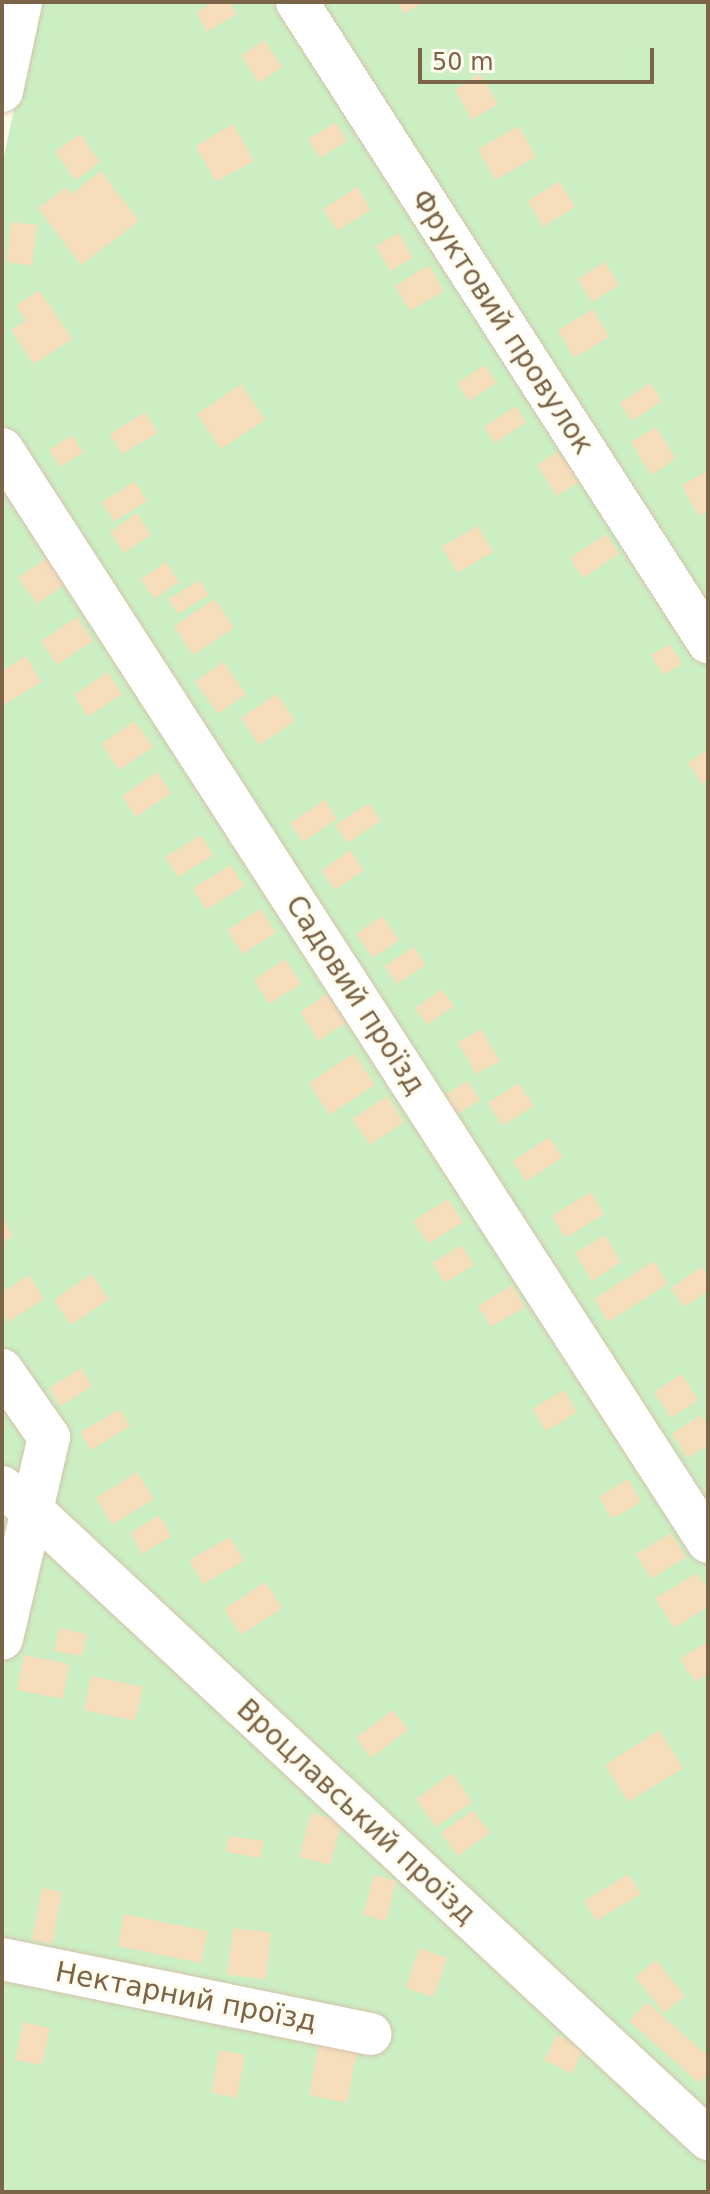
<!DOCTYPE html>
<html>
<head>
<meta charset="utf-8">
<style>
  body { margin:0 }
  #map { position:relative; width:710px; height:2194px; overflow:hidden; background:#fefae7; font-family:"DejaVu Sans",sans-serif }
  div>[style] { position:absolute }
  .green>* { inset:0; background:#cceec3 }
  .building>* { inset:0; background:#f6debc }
  .roads { filter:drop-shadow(0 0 2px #d2c3ab) drop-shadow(0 0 2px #d2c3ab) }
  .minor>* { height:42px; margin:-21px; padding:0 21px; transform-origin:21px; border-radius:21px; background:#fff }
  span { translate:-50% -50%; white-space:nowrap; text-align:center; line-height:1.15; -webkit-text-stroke:6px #fffcef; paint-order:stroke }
  .street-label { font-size:28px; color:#7b6448 }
  .frame { position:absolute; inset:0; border:4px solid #7b6448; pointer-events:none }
  .scale { position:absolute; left:418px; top:48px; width:236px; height:36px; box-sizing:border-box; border:4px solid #7b6448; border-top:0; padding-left:10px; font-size:24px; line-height:28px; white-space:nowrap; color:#7b6448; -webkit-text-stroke:6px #fffcef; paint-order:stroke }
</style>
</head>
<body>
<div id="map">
  <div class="green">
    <i style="clip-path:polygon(37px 2px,708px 2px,708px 2192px,2px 2192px,2px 165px)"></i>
  </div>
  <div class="building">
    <i style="clip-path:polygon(214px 2px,230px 2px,237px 14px,207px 32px,196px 12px)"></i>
    <i style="clip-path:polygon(397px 2px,424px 2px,404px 14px)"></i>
    <i style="clip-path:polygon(264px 40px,282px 67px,259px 83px,241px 56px)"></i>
    <i style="clip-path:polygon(480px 74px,498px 104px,472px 120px,455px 90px)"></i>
    <i style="clip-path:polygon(336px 122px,347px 141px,320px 158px,308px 139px)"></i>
    <i style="clip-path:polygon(233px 124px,254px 161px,216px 182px,196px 146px)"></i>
    <i style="clip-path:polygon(519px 126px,536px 157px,495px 180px,478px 149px)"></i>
    <i style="clip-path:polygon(80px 134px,100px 162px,75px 180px,55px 152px)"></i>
    <i style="clip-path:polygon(101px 171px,139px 221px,81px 265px,38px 208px,66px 187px,72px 194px)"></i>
    <i style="clip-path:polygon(559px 181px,575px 207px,543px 227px,528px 201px)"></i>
    <i style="clip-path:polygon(357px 187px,371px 210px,337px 231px,323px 209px)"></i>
    <i style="clip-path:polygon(11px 222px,37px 225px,32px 265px,6px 262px)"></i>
    <i style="clip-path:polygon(399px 233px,413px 258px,390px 271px,376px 246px)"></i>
    <i style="clip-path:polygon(605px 262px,619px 285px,592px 302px,577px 279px)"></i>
    <i style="clip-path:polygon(429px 265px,444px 291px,410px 311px,395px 286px)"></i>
    <i style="clip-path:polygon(39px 290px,72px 339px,34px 364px,11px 330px,26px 320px,16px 306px)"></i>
    <i style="clip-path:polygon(593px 309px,609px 337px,574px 358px,558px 330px)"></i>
    <i style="clip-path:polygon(485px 365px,497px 383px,469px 401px,457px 383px)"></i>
    <i style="clip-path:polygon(650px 383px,662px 401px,632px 421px,620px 403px)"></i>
    <i style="clip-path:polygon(241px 384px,265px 420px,221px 449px,197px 414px)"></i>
    <i style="clip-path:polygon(516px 406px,526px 422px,495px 443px,484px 427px)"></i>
    <i style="clip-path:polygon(145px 412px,158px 433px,122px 454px,110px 434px)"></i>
    <i style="clip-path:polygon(656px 427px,676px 459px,651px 475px,631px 442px)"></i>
    <i style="clip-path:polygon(72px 435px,83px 452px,60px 467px,49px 450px)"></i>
    <i style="clip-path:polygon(559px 451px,579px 481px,557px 496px,537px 465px)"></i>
    <i style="clip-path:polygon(708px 471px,708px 511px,698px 516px,682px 485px)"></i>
    <i style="clip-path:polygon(135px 481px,147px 501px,114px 522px,102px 502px)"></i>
    <i style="clip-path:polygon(137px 513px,151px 535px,124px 553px,110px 532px)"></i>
    <i style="clip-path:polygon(478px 526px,493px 552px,457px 573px,442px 546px)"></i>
    <i style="clip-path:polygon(606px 534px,619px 554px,583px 578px,570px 558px)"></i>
    <i style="clip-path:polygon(53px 553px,71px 580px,37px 604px,18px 578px)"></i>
    <i style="clip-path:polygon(166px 562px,179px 582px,154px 599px,141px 579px)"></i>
    <i style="clip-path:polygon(200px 580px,209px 595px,178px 614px,168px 599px)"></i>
    <i style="clip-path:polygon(215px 599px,234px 628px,193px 655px,174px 626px)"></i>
    <i style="clip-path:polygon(77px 617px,93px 641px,57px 665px,41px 641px)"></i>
    <i style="clip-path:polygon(670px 644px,682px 664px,663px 675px,651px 655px)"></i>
    <i style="clip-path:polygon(26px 656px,41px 682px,2px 706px,2px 671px)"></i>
    <i style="clip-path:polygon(223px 662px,246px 694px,218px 714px,195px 682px)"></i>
    <i style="clip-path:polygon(108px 672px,122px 694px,88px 717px,74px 695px)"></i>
    <i style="clip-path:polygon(277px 694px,295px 721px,259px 745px,241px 718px)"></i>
    <i style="clip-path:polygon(135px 721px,153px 747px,119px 770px,101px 744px)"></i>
    <i style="clip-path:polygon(708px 749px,708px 780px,702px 784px,688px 763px)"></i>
    <i style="clip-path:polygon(157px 772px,171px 793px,136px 817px,122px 796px)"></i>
    <i style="clip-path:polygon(325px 800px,337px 819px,303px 842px,290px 823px)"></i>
    <i style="clip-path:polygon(369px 803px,381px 821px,347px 843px,335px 825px)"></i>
    <i style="clip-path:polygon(201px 835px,213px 855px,178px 877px,165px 857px)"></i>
    <i style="clip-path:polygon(350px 850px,364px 870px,335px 890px,321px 871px)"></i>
    <i style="clip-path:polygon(231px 865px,244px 886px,206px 910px,193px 888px)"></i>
    <i style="clip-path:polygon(261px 909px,276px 933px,242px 954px,227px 930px)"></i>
    <i style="clip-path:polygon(382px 916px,399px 940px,373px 958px,356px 934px)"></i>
    <i style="clip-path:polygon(414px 947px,426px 965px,397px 984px,384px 966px)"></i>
    <i style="clip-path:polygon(285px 959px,301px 984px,269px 1004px,254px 980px)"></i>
    <i style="clip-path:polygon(442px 989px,454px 1006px,427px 1025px,415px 1008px)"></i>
    <i style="clip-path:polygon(327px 994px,346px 1023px,318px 1041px,300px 1012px)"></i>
    <i style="clip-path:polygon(481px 1029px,500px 1061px,476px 1074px,458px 1042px)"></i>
    <i style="clip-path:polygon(354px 1053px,375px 1085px,329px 1115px,309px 1083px)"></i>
    <i style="clip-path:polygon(467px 1081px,480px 1100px,456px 1115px,444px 1096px)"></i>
    <i style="clip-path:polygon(519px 1083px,534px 1106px,502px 1126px,488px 1103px)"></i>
    <i style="clip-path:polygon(387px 1096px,404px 1122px,370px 1145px,352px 1119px)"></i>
    <i style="clip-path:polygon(549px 1137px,563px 1157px,526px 1182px,513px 1161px)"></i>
    <i style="clip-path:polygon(591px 1192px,604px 1214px,565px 1238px,552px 1216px)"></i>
    <i style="clip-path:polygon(448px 1199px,463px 1222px,428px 1244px,413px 1221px)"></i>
    <i style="clip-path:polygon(2px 1217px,13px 1236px,2px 1243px)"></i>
    <i style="clip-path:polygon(605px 1235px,621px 1262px,592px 1281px,575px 1253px)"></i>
    <i style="clip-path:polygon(461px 1245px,474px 1265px,445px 1283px,432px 1263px)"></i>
    <i style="clip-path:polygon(654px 1261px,668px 1284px,608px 1322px,594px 1299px)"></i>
    <i style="clip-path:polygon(701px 1267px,708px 1278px,708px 1291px,684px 1307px,671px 1288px)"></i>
    <i style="clip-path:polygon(91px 1274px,109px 1299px,71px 1325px,54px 1300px)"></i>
    <i style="clip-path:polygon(29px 1275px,44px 1299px,8px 1322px,2px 1313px,2px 1292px)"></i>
    <i style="clip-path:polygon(512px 1285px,525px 1307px,491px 1327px,478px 1306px)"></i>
    <i style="clip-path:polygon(81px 1368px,92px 1386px,60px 1407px,49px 1388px)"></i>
    <i style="clip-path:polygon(682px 1374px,698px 1400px,671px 1418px,654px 1392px)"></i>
    <i style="clip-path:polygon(564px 1390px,577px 1412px,546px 1431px,532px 1409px)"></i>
    <i style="clip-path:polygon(120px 1409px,130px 1426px,91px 1450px,80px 1432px)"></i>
    <i style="clip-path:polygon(700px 1415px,708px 1427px,708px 1445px,688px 1458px,672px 1434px)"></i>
    <i style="clip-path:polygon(137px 1472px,154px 1499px,112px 1525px,96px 1498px)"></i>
    <i style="clip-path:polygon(628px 1479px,641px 1502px,612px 1519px,599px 1497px)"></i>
    <i style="clip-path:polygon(159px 1515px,171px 1536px,142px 1554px,130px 1533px)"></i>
    <i style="clip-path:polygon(671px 1533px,686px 1557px,651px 1579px,636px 1554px)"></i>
    <i style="clip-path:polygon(230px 1537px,244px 1561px,203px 1584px,189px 1560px)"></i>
    <i style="clip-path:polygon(697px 1573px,708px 1590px,708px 1607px,674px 1628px,655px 1598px)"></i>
    <i style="clip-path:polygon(265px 1582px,282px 1608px,241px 1635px,224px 1609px)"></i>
    <i style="clip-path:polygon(59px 1628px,87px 1634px,82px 1656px,54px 1651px)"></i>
    <i style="clip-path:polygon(708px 1641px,708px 1673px,695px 1682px,680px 1659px)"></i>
    <i style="clip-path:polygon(24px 1655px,69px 1664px,63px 1699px,17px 1690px)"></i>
    <i style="clip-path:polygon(91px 1676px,143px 1687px,135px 1721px,84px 1710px)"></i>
    <i style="clip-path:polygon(393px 1710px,408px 1730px,371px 1758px,356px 1738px)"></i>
    <i style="clip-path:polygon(659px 1730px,683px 1768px,628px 1802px,605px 1765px)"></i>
    <i style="clip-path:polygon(452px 1773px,472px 1802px,436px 1827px,416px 1799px)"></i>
    <i style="clip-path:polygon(473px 1810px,490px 1833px,458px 1856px,441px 1833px)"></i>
    <i style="clip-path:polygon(311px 1813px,342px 1821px,330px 1865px,299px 1857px)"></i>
    <i style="clip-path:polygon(229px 1836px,264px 1841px,261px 1858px,226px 1852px)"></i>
    <i style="clip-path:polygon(628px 1874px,641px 1894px,596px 1921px,584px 1901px)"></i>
    <i style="clip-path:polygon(374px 1875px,396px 1881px,386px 1921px,363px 1915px)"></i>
    <i style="clip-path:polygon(42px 1888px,62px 1892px,52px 1944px,32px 1940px)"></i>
    <i style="clip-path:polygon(124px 1914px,208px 1931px,201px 1963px,118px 1946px)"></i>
    <i style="clip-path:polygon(233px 1928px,271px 1932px,266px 1979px,227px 1975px)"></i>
    <i style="clip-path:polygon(419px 1948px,447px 1958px,434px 1997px,406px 1988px)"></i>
    <i style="clip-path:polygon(656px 1960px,685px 1996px,664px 2013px,635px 1977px)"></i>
    <i style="clip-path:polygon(647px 2002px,708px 2056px,708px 2073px,699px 2083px,629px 2021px)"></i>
    <i style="clip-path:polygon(23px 2022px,50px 2028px,42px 2065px,15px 2060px)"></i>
    <i style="clip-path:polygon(557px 2035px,584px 2049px,572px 2074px,544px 2060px)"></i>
    <i style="clip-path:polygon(320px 2039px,358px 2047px,347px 2103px,309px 2095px)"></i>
    <i style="clip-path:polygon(219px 2050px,245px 2055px,237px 2098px,211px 2093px)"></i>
  </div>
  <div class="roads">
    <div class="minor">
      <i style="left:297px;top:2px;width:761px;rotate:57.29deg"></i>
      <i style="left:2px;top:91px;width:91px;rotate:-77.9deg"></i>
      <i style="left:2px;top:449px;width:1301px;rotate:57.14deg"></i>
      <i style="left:2px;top:1370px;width:82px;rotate:55deg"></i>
      <i style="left:49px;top:1437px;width:207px;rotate:103.1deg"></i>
      <i style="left:2px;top:1487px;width:39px;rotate:38deg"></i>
      <i style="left:33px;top:1511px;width:922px;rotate:42.93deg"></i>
      <i style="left:2px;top:1959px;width:376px;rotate:11.5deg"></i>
    </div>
  </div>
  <div class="street-label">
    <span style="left:502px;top:322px;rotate:57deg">Фруктовий провулок</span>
    <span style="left:355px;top:995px;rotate:57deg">Садовий проїзд</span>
    <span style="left:356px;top:1812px;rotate:43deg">Вроцлавський проїзд</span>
    <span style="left:186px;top:1997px;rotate:11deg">Нектарний проїзд</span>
  </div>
  <div class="frame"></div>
  <div class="scale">50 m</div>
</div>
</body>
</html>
